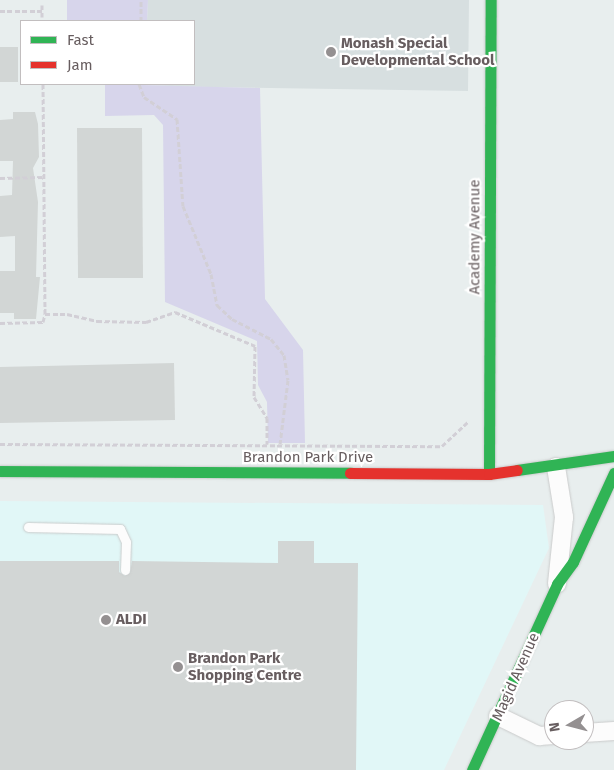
<!DOCTYPE html>
<html>
<head>
<meta charset="utf-8">
<style>
  body { margin:0 }
  #map { position:relative; width:614px; height:770px; overflow:hidden; background:#e8eeee; font-family:"Fira Sans",sans-serif }
  div>[style] { position:absolute }
  .commercial>* { inset:0; background:#e1f7f7 }
  .education>* { inset:0; background:#d7dfe0 }
  .green>* { inset:0; background:#d7d5eb }
  .building>* { inset:0; background:#d2d6d5 }
  .path>* { height:3px; margin-top:-1.5px; transform-origin:0; background:repeating-linear-gradient(90deg,#d2cfd6 0 5px,transparent 0 7.5px) }
  .roads { filter:drop-shadow(0 0 1px #cacbcb) drop-shadow(0 0 1px #cacbcb) }
  .lane>* { height:9px; margin:-4.5px; padding:0 4.5px; transform-origin:4.5px; border-radius:4.5px; background:#fcfcfc }
  .street>* { height:18px; margin:-9px; padding:0 9px; transform-origin:9px; border-radius:9px; background:#fcfcfc }
  .fast>* { height:11px; margin:-5.5px; padding:0 5.5px; transform-origin:5.5px; border-radius:5.5px; background:#30b455 }
  .jam>* { height:11px; margin:-5.5px; padding:0 5.5px; transform-origin:5.5px; border-radius:5.5px; background:#e5322d }
  .dots>* { width:14px; height:14px; translate:-50% -50%; box-sizing:border-box; border:2px solid #fff; border-radius:50% }
  span { translate:-50% -50%; white-space:nowrap; text-align:center; line-height:1.15; -webkit-text-stroke:4.5px #fff; paint-order:stroke }
  .poi-label { font-size:15px; color:#675d5f; font-weight:700 }
  .left { translate:0 -50%; text-align:left }
  .street-label { font-size:15px; color:#675d5f }
  .legend { position:absolute; left:20px; top:20px; width:175px; height:65px; box-sizing:border-box; background:#fff; border:1px solid #c2bebf; margin:0; padding:6px 9px; list-style:none; font-size:15px; color:#675d5f }
  .legend li { display:flex; align-items:center; gap:10px; height:25px }
  .legend b { width:25px; border:1px solid #c2bebf }
  .north { position:absolute; left:544px; top:700px; width:50px; height:50px; box-sizing:border-box; background:#fff; border:1px solid #c2bebf; border-radius:50%; rotate:262deg; font-size:14px; font-weight:700; line-height:20px; text-align:center; color:#675d5f }
  .north::after { content:''; display:block; margin:auto; width:18px; height:22px; background:#949091; clip-path:polygon(50% 0,100% 100%,50% 72%,0 100%) }
</style>
</head>
<body>
<div id="map">
  <div class="commercial">
    <i style="clip-path:polygon(0 501px,543px 505px,549px 548px,444px 770px,0 770px)"></i>
  </div>
  <div class="education">
    <i style="clip-path:polygon(148px 0,469px 0,468px 91px,147px 86px,194px 84px,194px 21px,147px 21px)"></i>
  </div>
  <div class="green">
    <i style="clip-path:polygon(67px 0,148px 0,147px 21px,67px 21px)"></i>
    <i style="clip-path:polygon(105px 84px,260px 88px,265px 299px,303px 350px,305px 443px,268px 443px,267px 402px,258px 385px,257px 341px,165px 302px,163px 125px,154px 115px,105px 116px)"></i>
  </div>
  <div class="building">
    <i style="clip-path:polygon(0 47px,18px 47px,18px 82px,0 82px)"></i>
    <i style="clip-path:polygon(13px 112px,35px 112px,38px 124px,39px 157px,33px 168px,38px 202px,36px 277px,40px 277px,36px 319px,14px 319px,14px 313px,0 313px,0 271px,15px 271px,15px 236px,0 237px,0 196px,12px 195px,13px 161px,0 161px,0 120px,13px 119px)"></i>
    <i style="clip-path:polygon(77px 128px,142px 128px,143px 278px,78px 278px)"></i>
    <i style="clip-path:polygon(174px 363px,175px 420px,0 423px,0 367px)"></i>
    <i style="clip-path:polygon(278px 541px,314px 541px,314px 563px,358px 563px,356px 770px,0 770px,0 561px,119px 561px,119px 572px,125px 576px,130px 573px,132px 561px,278px 563px)"></i>
  </div>
  <div class="path">
    <i style="left:0;top:11px;width:42px"></i>
    <i style="left:42px;top:17px;width:12px;rotate:-90deg"></i>
    <i style="left:141px;top:21px;width:21px;rotate:-90deg"></i>
    <i style="left:43px;top:84px;width:230px;rotate:89.5deg"></i>
    <i style="left:139px;top:84px;width:14px;rotate:69deg"></i>
    <i style="left:144px;top:97px;width:40px;rotate:34deg"></i>
    <i style="left:177px;top:119px;width:87px;rotate:86.1deg"></i>
    <i style="left:183px;top:206px;width:74px;rotate:67.6deg"></i>
    <i style="left:211px;top:274px;width:32px;rotate:79deg"></i>
    <i style="left:217px;top:305px;width:21px;rotate:43deg"></i>
    <i style="left:232px;top:319px;width:44px;rotate:27.1deg"></i>
    <i style="left:271px;top:339px;width:21px;rotate:51deg"></i>
    <i style="left:284px;top:355px;width:25px;rotate:81deg"></i>
    <i style="left:288px;top:380px;width:64px;rotate:97.1deg"></i>
    <i style="left:0;top:178px;width:44px;rotate:-1.3deg"></i>
    <i style="left:0;top:323px;width:43px;rotate:-1.3deg"></i>
    <i style="left:43px;top:322px;width:8px;rotate:-76deg"></i>
    <i style="left:45px;top:314px;width:22px"></i>
    <i style="left:67px;top:314px;width:31px;rotate:13deg"></i>
    <i style="left:97px;top:321px;width:49px;rotate:1.2deg"></i>
    <i style="left:146px;top:322px;width:31px;rotate:-19deg"></i>
    <i style="left:175px;top:312px;width:87px;rotate:23deg"></i>
    <i style="left:255px;top:346px;width:51px;rotate:91.1deg"></i>
    <i style="left:254px;top:397px;width:25px;rotate:58deg"></i>
    <i style="left:267px;top:418px;width:26px;rotate:90deg"></i>
    <i style="left:0;top:444px;width:442px;rotate:0.3deg"></i>
    <i style="left:442px;top:446px;width:35px;rotate:-43deg"></i>
  </div>
  <div class="roads">
    <div class="lane">
      <i style="left:28px;top:527px;width:92px;rotate:1.2deg"></i>
      <i style="left:120px;top:529px;width:14px;rotate:65deg"></i>
      <i style="left:126px;top:542px;width:28px;rotate:92deg"></i>
    </div>
    <div class="street">
      <i style="left:556px;top:467px;width:51px;rotate:80.9deg"></i>
      <i style="left:564px;top:517px;width:67px;rotate:96deg"></i>
      <i style="left:498px;top:716px;width:46px;rotate:26deg"></i>
      <i style="left:539px;top:736px;width:15px;rotate:-4deg"></i>
      <i style="left:584px;top:733px;width:30px;rotate:-4deg"></i>
    </div>
    <div class="fast">
      <i style="left:517px;top:470px;width:98px;rotate:-8.2deg"></i>
      <i style="left:0;top:471px;width:350px;rotate:0.3deg"></i>
      <i style="left:489px;top:474px;width:474px;rotate:-89.8deg"></i>
      <i style="left:472px;top:770px;width:205px;rotate:-65.4deg"></i>
      <i style="left:557px;top:584px;width:27px;rotate:-54deg"></i>
      <i style="left:573px;top:562px;width:98px;rotate:-65.3deg"></i>
    </div>
    <div class="jam">
      <i style="left:350px;top:473px;width:139px;rotate:0.4deg"></i>
      <i style="left:489px;top:474px;width:28px;rotate:-8deg"></i>
    </div>
  </div>
  <div class="dots">
    <i style="left:331px;top:52px;background:#949091"></i>
    <i style="left:106px;top:620px;background:#949091"></i>
    <i style="left:178px;top:667px;background:#949091"></i>
  </div>
  <div class="poi-label">
    <span class="left" style="left:341px;top:52px">Monash Special<br>Developmental School</span>
    <span class="left" style="left:116px;top:620px">ALDI</span>
    <span class="left" style="left:188px;top:667px">Brandon Park<br>Shopping Centre</span>
  </div>
  <div class="street-label">
    <span style="left:475px;top:237px;rotate:-90deg">Academy Avenue</span>
    <span style="left:308px;top:458px">Brandon Park Drive</span>
    <span style="left:516px;top:677px;rotate:-66deg">Magid Avenue</span>
  </div>
  <ul class="legend">
  <li><b style="height:6px;background:#30b455"></b>Fast</li>
  <li><b style="height:6px;background:#e5322d"></b>Jam</li>
  </ul>
  <div class="north">N</div>
</div>
</body>
</html>
